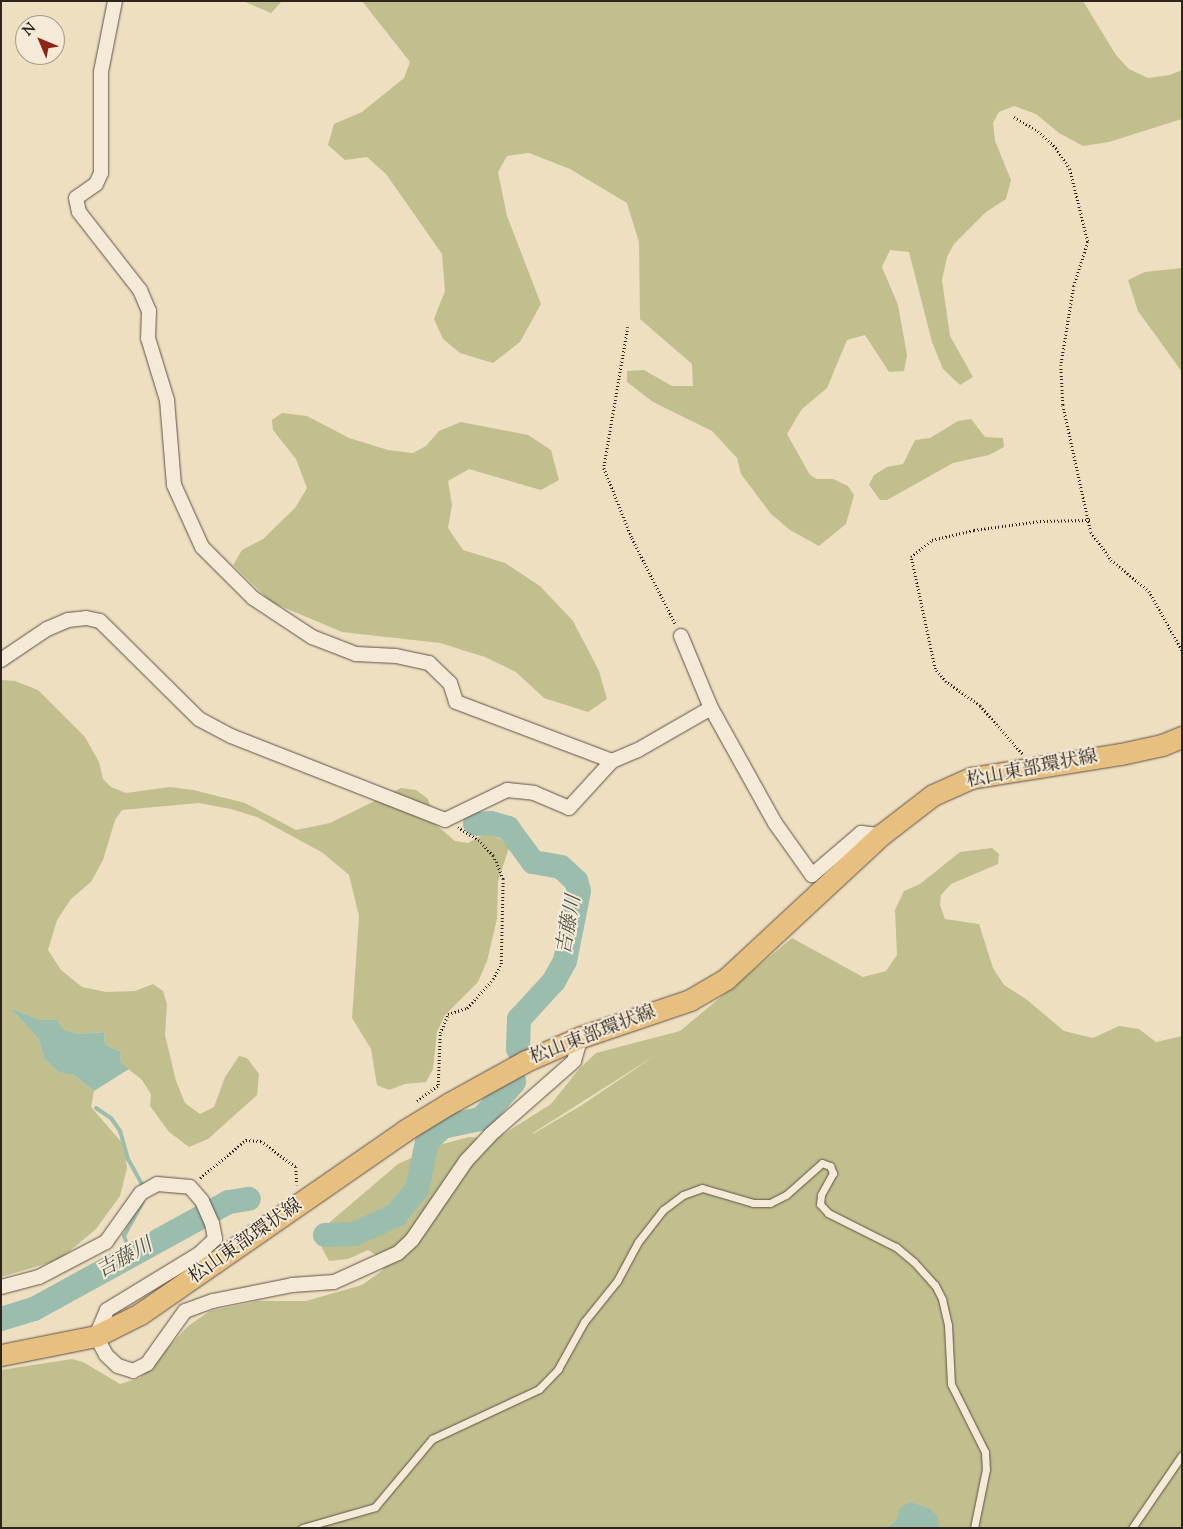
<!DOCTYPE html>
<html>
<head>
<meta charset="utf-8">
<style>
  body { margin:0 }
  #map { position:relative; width:1183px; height:1529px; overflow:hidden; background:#eedfc1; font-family:"Sorts Mill Goudy","Noto Serif JP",serif }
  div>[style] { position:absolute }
  .green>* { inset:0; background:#c1bf8d }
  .water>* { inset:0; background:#9bbdad }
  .stream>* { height:4px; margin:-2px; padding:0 2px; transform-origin:2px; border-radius:2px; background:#9bbdad }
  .river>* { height:24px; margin:-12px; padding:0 12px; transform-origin:12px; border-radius:12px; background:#9bbdad }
  .path>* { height:2.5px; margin-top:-1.25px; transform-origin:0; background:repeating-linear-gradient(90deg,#2f241d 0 1px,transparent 0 3.5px) }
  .roads { filter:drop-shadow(0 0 1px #5f5346) drop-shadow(0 0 1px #5f5346) }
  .lane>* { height:7px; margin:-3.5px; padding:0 3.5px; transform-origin:3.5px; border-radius:3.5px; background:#f4ead7 }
  .street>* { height:14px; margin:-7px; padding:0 7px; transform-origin:7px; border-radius:7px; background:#f4ead7 }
  .primary>* { height:21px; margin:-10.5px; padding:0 10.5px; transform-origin:10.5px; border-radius:10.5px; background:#e7c080 }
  span { translate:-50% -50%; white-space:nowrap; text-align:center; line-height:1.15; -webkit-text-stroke:4px #f4ead7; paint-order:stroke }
  .street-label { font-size:19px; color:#2f241d }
  .water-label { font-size:20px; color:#4f5248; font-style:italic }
  .frame { position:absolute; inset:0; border:2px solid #2f241d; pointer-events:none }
  .north { position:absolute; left:15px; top:15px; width:50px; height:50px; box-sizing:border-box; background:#f4ead7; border:1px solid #a59b8d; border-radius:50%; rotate:315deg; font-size:14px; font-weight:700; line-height:20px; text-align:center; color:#2f241d }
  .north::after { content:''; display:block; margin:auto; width:18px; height:22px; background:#8f2418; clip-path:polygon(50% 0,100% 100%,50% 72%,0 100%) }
</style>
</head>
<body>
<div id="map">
  <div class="green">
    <i style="clip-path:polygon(243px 1px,282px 1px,271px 13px)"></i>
    <i style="clip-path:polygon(362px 1px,1083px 1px,1116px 55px,1129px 69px,1148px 78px,1170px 75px,1182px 70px,1182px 119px,1109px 142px,1083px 146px,1059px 133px,1036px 114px,1014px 106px,999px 112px,993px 123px,995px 141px,1011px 180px,1006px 199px,986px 212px,954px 244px,947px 257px,942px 280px,950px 336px,973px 377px,960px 385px,943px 369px,932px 342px,909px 252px,890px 250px,882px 267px,898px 305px,907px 355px,904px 371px,889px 372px,865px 335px,847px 340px,827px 388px,802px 409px,787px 434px,810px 475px,817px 479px,833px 479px,848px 486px,854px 495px,846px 524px,819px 546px,790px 530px,771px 514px,741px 474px,737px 458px,712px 431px,653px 402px,627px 382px,627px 371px,644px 370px,672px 386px,693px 386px,692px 364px,640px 319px,639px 242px,627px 203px,570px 169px,529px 153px,507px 156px,498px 172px,507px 216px,541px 304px,520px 342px,493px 363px,460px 353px,443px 339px,434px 319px,445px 291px,442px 254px,386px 174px,367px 157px,345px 160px,328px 145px,334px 124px,362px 112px,404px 78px,410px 62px)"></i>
    <i style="clip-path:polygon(1182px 268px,1182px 372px,1138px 311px,1128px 280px,1145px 272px)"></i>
    <i style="clip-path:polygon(282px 413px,307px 416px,349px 438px,388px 450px,413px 453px,426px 446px,439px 431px,461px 422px,528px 435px,551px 450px,559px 480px,541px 490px,469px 469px,448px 481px,452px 505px,448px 528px,463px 550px,505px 563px,540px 586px,573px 621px,599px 671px,607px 699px,588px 712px,544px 698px,516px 672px,485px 657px,440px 643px,342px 632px,271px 602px,233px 565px,242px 550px,263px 539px,295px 508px,307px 488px,296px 459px,273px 430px,272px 420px)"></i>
    <i style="clip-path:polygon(971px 419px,985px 437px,1003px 438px,1004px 447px,989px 455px,953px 463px,887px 500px,880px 500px,869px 485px,874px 475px,887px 467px,903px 464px,915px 440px,930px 438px,958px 421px)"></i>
    <i style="clip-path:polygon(1px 680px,15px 681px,38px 690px,85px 737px,99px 762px,103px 779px,111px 787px,126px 793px,170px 787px,193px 790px,245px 803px,296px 830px,330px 823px,401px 788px,416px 790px,428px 799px,436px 825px,455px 841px,468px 843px,486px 833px,501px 839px,509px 848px,498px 881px,497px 919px,487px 961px,478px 982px,445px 1015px,437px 1032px,433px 1069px,426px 1082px,405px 1084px,389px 1090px,377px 1085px,371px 1049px,352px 1018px,359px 916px,349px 875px,323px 853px,257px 817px,231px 809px,199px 803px,122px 810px,115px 820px,103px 860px,91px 882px,71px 899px,57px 920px,48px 950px,61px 970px,82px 987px,106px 992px,135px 991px,153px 984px,163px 991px,167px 1004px,165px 1035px,176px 1081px,185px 1103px,200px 1114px,214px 1107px,225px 1077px,239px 1056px,247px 1058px,259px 1074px,257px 1095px,208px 1139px,189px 1147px,169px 1132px,150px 1106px,151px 1094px,142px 1080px,121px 1063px,120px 1051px,105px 1045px,104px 1032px,80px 1034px,63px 1030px,57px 1020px,40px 1020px,10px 1008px,38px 1038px,44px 1058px,58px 1072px,75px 1076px,94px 1091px,91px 1107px,124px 1145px,127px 1168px,120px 1196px,96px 1229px,59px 1260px,1px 1277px)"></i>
    <i style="clip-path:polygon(evenodd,992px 848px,999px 854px,998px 864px,951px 884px,941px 895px,940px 905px,945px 919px,979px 924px,993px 968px,1004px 985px,1026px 999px,1064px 1031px,1093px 1038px,1119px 1026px,1139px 1029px,1156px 1042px,1182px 1036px,1182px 1528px,1px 1528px,1px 1370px,72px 1359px,83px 1362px,120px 1384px,140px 1378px,188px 1326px,210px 1311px,258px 1301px,306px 1301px,362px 1285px,383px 1270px,378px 1256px,368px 1250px,348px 1259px,329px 1261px,322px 1248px,330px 1222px,398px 1164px,439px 1145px,469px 1137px,496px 1139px,551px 1104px,579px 1069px,596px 1053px,680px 1031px,792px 938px,863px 977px,886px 971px,897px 955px,895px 910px,904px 891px,920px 884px,960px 852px,992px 848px,656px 1055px,582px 1105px,533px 1134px,533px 1133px,656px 1055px)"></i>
  </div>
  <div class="water">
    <i style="clip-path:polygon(10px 1008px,40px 1020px,57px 1020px,64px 1030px,80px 1034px,104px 1032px,105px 1045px,120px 1051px,121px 1063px,129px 1069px,94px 1091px,75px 1076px,58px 1072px,44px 1058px,38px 1038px)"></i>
    <i style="clip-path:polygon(910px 1502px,928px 1508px,937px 1515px,939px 1528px,887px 1528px,896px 1521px,900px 1508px)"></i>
  </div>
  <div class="stream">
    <i style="left:96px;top:1108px;width:18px;rotate:34deg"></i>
    <i style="left:111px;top:1118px;width:16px;rotate:55deg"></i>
    <i style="left:120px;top:1131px;width:29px;rotate:74deg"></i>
    <i style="left:128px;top:1159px;width:29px;rotate:61deg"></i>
    <i style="left:132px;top:1256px;width:22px;rotate:-112deg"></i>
    <i style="left:124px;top:1236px;width:39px;rotate:-61deg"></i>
  </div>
  <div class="river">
    <i style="left:475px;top:824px;width:16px;rotate:-4deg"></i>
    <i style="left:491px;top:823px;width:18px;rotate:16deg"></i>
    <i style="left:508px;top:828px;width:42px;rotate:53.7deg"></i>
    <i style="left:533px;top:862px;width:28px;rotate:10deg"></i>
    <i style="left:561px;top:867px;width:21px;rotate:43deg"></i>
    <i style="left:576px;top:881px;width:10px;rotate:73deg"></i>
    <i style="left:579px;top:891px;width:71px;rotate:101.3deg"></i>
    <i style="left:565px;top:961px;width:23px;rotate:119deg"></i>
    <i style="left:554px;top:981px;width:52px;rotate:132.6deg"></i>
    <i style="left:519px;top:1019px;width:30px;rotate:92deg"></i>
    <i style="left:325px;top:1235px;width:29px;rotate:-2deg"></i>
    <i style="left:354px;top:1234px;width:46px;rotate:-24.3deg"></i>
    <i style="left:396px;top:1215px;width:33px;rotate:-51deg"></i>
    <i style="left:417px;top:1189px;width:48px;rotate:-78deg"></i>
    <i style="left:427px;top:1142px;width:21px;rotate:-45deg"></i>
    <i style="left:442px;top:1127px;width:40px;rotate:-12deg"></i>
    <i style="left:481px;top:1119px;width:50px;rotate:-48.3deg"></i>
    <i style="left:1px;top:1319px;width:34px;rotate:-17deg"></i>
    <i style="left:34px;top:1309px;width:222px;rotate:-28.8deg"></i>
    <i style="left:229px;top:1202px;width:20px;rotate:-9deg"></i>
  </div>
  <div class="path">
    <i style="left:1014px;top:117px;width:28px;rotate:30deg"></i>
    <i style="left:1038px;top:131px;width:25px;rotate:43deg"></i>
    <i style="left:1056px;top:148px;width:25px;rotate:56deg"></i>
    <i style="left:1070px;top:169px;width:75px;rotate:76.1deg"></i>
    <i style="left:1088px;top:242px;width:46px;rotate:107.7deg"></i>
    <i style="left:1074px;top:286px;width:80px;rotate:99.3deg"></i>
    <i style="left:1061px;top:365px;width:40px;rotate:87.1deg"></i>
    <i style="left:1063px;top:405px;width:130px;rotate:77.6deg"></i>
    <i style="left:1091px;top:532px;width:34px;rotate:54deg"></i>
    <i style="left:1111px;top:560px;width:49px;rotate:39.2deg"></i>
    <i style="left:1149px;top:591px;width:68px;rotate:60.8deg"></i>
    <i style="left:628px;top:327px;width:143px;rotate:99.7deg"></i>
    <i style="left:604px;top:468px;width:75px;rotate:68.2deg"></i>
    <i style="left:632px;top:538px;width:97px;rotate:63.2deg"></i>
    <i style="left:1022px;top:754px;width:64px;rotate:-131.2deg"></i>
    <i style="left:980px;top:706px;width:42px;rotate:-144.8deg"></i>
    <i style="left:946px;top:682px;width:17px;rotate:-130deg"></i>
    <i style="left:935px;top:669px;width:115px;rotate:-102.1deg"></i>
    <i style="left:911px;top:557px;width:27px;rotate:-39deg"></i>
    <i style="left:932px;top:540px;width:43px;rotate:-13.4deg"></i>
    <i style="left:974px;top:530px;width:67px;rotate:-7.8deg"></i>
    <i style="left:1040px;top:521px;width:50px;rotate:-1.1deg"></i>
    <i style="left:417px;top:1101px;width:26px;rotate:-37deg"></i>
    <i style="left:438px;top:1085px;width:52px;rotate:-87.8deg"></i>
    <i style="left:440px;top:1033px;width:21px;rotate:-67deg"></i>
    <i style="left:448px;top:1014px;width:20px;rotate:-18deg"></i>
    <i style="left:467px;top:1008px;width:39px;rotate:-48deg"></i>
    <i style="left:493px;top:979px;width:17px;rotate:-62deg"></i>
    <i style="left:501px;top:964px;width:85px;rotate:-88.7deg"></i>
    <i style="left:503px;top:879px;width:25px;rotate:-113deg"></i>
    <i style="left:493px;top:856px;width:21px;rotate:-133deg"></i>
    <i style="left:479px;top:841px;width:25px;rotate:-148deg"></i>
    <i style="left:200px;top:1178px;width:60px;rotate:-39.6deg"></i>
    <i style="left:246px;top:1140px;width:15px;rotate:4deg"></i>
    <i style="left:261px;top:1141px;width:44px;rotate:36.6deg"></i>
    <i style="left:296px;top:1167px;width:18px;rotate:87deg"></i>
  </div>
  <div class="roads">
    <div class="lane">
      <i style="left:302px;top:1528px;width:76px;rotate:-16deg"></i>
      <i style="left:375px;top:1507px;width:89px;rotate:-50deg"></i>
      <i style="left:432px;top:1439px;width:118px;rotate:-25deg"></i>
      <i style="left:539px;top:1389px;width:28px;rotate:-46deg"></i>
      <i style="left:558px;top:1369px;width:54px;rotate:-61deg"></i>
      <i style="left:584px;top:1322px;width:53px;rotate:-51.2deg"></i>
      <i style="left:617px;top:1281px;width:44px;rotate:-61.7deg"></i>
      <i style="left:638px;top:1242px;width:41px;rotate:-52deg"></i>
      <i style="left:663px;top:1210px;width:25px;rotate:-37deg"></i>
      <i style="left:683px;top:1195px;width:20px;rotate:-20deg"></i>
      <i style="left:702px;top:1188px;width:53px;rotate:16.4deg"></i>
      <i style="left:753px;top:1203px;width:17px"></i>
      <i style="left:770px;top:1203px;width:18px;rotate:-27deg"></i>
      <i style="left:786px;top:1195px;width:48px;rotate:-41.6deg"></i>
      <i style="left:822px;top:1163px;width:9px;rotate:21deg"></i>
      <i style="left:830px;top:1166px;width:8px;rotate:67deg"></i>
      <i style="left:833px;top:1173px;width:25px;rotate:119deg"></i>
      <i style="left:821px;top:1195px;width:9px;rotate:96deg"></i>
      <i style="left:820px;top:1204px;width:12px;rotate:48deg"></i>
      <i style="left:828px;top:1213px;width:76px;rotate:26.6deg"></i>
      <i style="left:896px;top:1247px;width:23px;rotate:40deg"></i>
      <i style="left:914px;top:1262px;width:31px;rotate:48deg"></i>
      <i style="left:935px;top:1285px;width:16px;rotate:63deg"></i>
      <i style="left:942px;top:1299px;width:27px;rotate:77deg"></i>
      <i style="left:948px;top:1325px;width:59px;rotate:87.1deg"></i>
      <i style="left:951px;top:1384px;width:76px;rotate:63.4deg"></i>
      <i style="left:985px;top:1452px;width:17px;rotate:87deg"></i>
      <i style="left:986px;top:1469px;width:60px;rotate:101.5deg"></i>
      <i style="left:1132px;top:1528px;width:88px;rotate:-55.6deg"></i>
    </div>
    <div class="street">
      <i style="left:115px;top:1px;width:72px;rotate:101.2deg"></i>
      <i style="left:101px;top:72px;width:101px;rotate:90deg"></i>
      <i style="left:101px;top:173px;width:12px;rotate:114deg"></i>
      <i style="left:96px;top:184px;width:24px;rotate:145deg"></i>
      <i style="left:76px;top:198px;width:14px;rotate:78deg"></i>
      <i style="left:79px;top:212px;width:99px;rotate:52deg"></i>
      <i style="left:140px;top:290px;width:23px;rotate:67deg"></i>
      <i style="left:149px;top:311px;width:27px;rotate:92deg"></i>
      <i style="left:148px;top:338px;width:65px;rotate:73deg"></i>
      <i style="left:167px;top:400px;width:85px;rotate:85.3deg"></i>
      <i style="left:174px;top:485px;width:68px;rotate:65.7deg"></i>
      <i style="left:202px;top:547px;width:72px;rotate:45deg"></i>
      <i style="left:253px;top:598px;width:71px;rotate:33.5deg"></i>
      <i style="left:312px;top:637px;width:47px;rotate:21.1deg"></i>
      <i style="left:356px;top:654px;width:40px;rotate:2.9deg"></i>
      <i style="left:396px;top:656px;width:34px;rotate:12deg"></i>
      <i style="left:429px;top:663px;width:29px;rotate:44deg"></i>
      <i style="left:450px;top:683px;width:20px;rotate:72deg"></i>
      <i style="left:456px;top:702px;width:167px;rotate:20.7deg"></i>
      <i style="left:681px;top:636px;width:78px;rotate:67.4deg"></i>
      <i style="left:711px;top:708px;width:132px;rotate:60.9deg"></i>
      <i style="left:775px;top:823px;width:64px;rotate:54.6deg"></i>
      <i style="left:812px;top:875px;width:65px;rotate:-40.6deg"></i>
      <i style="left:861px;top:833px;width:20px;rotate:6deg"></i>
      <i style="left:1px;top:660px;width:55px;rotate:-34deg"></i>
      <i style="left:47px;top:629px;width:23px;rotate:-23deg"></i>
      <i style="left:68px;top:620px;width:18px;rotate:-6deg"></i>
      <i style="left:86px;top:618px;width:14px;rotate:12deg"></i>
      <i style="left:100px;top:621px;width:139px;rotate:44.7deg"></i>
      <i style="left:199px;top:719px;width:36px;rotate:28deg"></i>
      <i style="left:231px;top:736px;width:230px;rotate:21.4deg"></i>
      <i style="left:445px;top:820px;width:69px;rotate:-25.8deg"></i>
      <i style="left:507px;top:790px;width:27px;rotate:6deg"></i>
      <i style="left:534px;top:793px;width:38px;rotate:23deg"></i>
      <i style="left:569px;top:808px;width:64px;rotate:-47.5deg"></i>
      <i style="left:612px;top:761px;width:28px;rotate:-23deg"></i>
      <i style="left:638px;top:750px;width:84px;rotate:-29.9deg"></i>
      <i style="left:1px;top:1287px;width:39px;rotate:-15deg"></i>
      <i style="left:39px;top:1277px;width:76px;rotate:-27.6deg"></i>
      <i style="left:106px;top:1242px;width:60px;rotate:-54.5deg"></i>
      <i style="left:141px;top:1193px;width:18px;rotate:-29deg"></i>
      <i style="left:157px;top:1184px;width:33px;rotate:5deg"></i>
      <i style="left:190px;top:1187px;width:18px;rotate:49deg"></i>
      <i style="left:202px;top:1201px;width:24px;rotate:66deg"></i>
      <i style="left:212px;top:1223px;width:16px;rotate:79deg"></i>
      <i style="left:215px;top:1239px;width:22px;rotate:137deg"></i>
      <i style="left:199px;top:1254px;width:108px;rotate:148.7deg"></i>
      <i style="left:107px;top:1310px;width:28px;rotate:113deg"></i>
      <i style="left:96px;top:1336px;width:21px;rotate:62deg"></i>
      <i style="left:106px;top:1355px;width:16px;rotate:43deg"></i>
      <i style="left:118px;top:1366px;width:16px;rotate:18deg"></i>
      <i style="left:133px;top:1371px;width:16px;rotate:-27deg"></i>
      <i style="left:147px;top:1364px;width:65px;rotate:-54.4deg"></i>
      <i style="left:185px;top:1311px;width:30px;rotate:-20deg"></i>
      <i style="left:213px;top:1301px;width:81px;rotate:-11.4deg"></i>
      <i style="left:292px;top:1285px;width:42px;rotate:-4.1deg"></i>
      <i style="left:334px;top:1282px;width:70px;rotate:-24.4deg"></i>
      <i style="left:398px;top:1253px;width:19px;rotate:-43deg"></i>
      <i style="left:412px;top:1240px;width:96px;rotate:-55.6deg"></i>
      <i style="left:466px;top:1161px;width:35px;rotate:-47deg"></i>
      <i style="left:490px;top:1135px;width:112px;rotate:-41.4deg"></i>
      <i style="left:574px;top:1061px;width:25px;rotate:-74deg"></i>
    </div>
    <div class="primary">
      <i style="left:1px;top:1355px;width:97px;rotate:-11.3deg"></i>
      <i style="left:96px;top:1336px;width:49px;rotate:-26.6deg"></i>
      <i style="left:140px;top:1314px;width:321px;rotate:-34.7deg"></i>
      <i style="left:404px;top:1131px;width:52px;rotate:-31.5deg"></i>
      <i style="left:448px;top:1104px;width:89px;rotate:-28.9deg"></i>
      <i style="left:526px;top:1061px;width:60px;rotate:-23.6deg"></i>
      <i style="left:581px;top:1037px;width:115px;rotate:-18.7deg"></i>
      <i style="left:690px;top:1000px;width:42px;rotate:-30.3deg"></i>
      <i style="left:726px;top:979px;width:212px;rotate:-42.9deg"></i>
      <i style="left:881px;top:835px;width:66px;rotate:-37.6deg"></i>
      <i style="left:933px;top:795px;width:42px;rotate:-24.1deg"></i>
      <i style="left:971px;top:778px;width:152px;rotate:-9.1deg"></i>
      <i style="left:1121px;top:754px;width:42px;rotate:-12.4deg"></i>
      <i style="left:1162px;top:745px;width:22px;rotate:-22deg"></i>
    </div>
  </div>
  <div class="street-label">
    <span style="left:1032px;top:770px;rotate:-11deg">松山東部環状線</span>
    <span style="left:593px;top:1036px;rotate:-21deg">松山東部環状線</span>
    <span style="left:246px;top:1242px;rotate:-35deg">松山東部環状線</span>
  </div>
  <div class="water-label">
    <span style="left:570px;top:925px;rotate:-80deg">吉藤川</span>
    <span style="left:125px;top:1259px;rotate:-29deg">吉藤川</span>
  </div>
  <div class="frame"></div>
  <div class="north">N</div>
</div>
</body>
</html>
